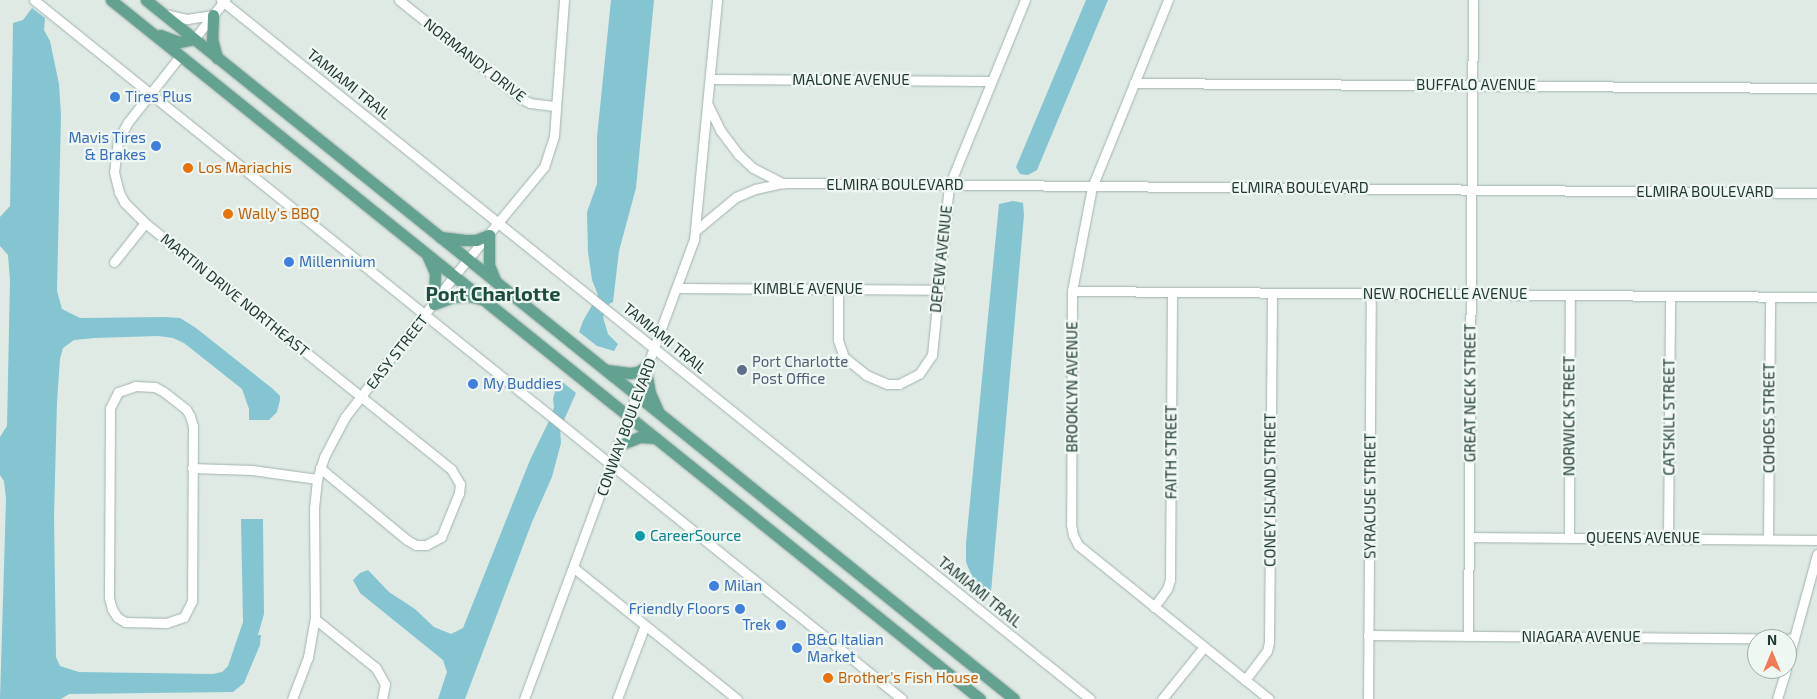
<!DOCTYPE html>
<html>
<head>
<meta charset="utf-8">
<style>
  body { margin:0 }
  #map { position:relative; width:1817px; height:699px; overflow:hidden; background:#dfeae5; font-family:"Exo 2",sans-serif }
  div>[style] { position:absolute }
  .water>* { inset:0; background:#85c5d1 }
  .roads { filter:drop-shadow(0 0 1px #a2b2ac) drop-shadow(0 0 1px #a2b2ac) }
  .minor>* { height:9px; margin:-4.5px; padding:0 4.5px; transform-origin:4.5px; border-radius:4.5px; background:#fff }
  .major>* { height:11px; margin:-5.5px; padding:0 5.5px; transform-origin:5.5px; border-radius:5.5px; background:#63a191 }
  .dots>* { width:14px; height:14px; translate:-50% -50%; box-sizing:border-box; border:2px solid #eff7f3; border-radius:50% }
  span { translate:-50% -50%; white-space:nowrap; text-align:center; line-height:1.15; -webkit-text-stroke:4.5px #eff7f3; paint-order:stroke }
  .street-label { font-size:15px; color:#203a33 }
  .shop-label { font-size:15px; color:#366cbe }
  .left { translate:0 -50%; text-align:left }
  .right { translate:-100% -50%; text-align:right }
  .food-label { font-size:15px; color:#c56008 }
  .service-label { font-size:15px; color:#4e5e75 }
  .culture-label { font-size:15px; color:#0d838f }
  .district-label { font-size:20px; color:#1c4c40; font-weight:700 }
  .north { position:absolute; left:1747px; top:629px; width:50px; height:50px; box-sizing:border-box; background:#eff7f3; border:1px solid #9caba6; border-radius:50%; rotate:0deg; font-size:14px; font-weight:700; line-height:20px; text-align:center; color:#203a33 }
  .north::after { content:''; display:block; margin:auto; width:18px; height:22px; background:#f37b54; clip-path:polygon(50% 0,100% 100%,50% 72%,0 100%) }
</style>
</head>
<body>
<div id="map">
  <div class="water">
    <i style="clip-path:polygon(611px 0,654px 0,636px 188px,619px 251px,613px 302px,609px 304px,603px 317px,608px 334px,618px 344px,614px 351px,597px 346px,579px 332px,583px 321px,598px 295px,592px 280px,588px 252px,587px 212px,597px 184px,597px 137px)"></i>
    <i style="clip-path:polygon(1086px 0,1108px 0,1037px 170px,1028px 175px,1020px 174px,1016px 167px)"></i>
    <i style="clip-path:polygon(32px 8px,45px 18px,44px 30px,50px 41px,59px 84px,61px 115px,57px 291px,62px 309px,80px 318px,164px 317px,180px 318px,196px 328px,273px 389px,280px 396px,280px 400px,277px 412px,269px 420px,249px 420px,249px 409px,242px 389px,184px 343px,173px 338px,158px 336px,95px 338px,74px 340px,63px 348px,60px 359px,57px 402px,54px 516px,56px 657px,60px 666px,79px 672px,213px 674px,222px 672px,228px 666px,243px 622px,241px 519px,263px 519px,264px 614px,258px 635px,261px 635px,260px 645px,244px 683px,233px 692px,69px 694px,61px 699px,0 699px,6px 499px,4px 481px,0 475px,0 437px,7px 426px,10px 280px,8px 255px,0 246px,0 217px,10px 206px,13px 23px,23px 20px)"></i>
    <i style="clip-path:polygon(1013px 201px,1023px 203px,1024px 215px,991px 592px,980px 596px,966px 562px,966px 543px,999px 204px)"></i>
    <i style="clip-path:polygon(560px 380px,576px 393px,560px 429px,561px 443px,552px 477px,532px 522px,465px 699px,438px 699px,447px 672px,443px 660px,360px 593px,353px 580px,360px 573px,368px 570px,389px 592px,415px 609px,434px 627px,451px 634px,463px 628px,530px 460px,549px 421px,554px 407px,553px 399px,557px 384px)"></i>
  </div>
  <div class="roads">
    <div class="minor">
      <i style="left:34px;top:0;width:1114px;rotate:38.84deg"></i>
      <i style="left:221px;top:0;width:1115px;rotate:38.81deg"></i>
      <i style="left:399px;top:0;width:158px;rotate:38.8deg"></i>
      <i style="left:522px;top:99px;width:9px;rotate:27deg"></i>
      <i style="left:530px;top:103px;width:26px;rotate:7deg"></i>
      <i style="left:1168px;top:0;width:202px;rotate:112.1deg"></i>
      <i style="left:1092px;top:187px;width:106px;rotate:100.9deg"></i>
      <i style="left:1072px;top:291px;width:233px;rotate:90.2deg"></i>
      <i style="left:1071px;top:524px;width:11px;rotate:80deg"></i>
      <i style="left:1073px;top:535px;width:11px;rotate:63deg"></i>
      <i style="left:1078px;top:545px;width:245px;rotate:38.9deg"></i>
      <i style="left:165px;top:14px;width:23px;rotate:13deg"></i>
      <i style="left:187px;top:19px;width:26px;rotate:-9deg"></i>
      <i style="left:194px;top:39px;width:50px;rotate:-51.5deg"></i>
      <i style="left:180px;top:56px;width:84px;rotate:128.2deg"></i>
      <i style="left:128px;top:122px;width:21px;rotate:119deg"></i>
      <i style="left:118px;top:140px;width:32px;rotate:97deg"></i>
      <i style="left:114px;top:172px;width:21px;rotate:76deg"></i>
      <i style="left:119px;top:192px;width:11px;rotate:63deg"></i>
      <i style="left:124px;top:202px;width:30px;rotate:45deg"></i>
      <i style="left:145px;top:223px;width:393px;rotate:38.8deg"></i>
      <i style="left:451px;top:469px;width:17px;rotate:59deg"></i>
      <i style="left:460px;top:484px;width:9px;rotate:96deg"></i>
      <i style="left:459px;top:493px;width:48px;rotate:112.2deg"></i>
      <i style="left:441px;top:537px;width:17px;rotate:152deg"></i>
      <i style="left:426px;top:545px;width:10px;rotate:180deg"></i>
      <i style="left:416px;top:545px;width:10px;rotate:-151deg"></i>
      <i style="left:407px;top:540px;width:113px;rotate:-140.4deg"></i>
      <i style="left:710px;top:79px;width:281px;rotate:0.4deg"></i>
      <i style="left:1134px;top:83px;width:683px;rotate:0.42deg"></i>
      <i style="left:708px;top:105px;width:28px;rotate:64deg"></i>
      <i style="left:720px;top:130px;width:31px;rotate:53deg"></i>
      <i style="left:739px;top:155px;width:19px;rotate:43deg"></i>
      <i style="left:753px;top:168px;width:34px;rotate:27deg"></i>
      <i style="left:695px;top:231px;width:53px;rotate:-39.7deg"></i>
      <i style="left:736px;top:197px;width:21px;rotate:-23deg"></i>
      <i style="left:755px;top:189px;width:29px;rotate:-12deg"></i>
      <i style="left:783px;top:183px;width:1034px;rotate:0.55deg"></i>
      <i style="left:114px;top:262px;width:50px;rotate:-51.5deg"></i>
      <i style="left:678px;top:288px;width:261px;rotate:0.4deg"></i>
      <i style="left:838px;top:289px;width:51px;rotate:90deg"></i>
      <i style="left:838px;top:340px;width:18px;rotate:71deg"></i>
      <i style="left:844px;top:357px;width:28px;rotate:39deg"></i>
      <i style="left:866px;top:375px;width:23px;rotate:23deg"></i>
      <i style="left:887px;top:384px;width:12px"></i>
      <i style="left:899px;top:384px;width:22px;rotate:-27deg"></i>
      <i style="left:919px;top:374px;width:23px;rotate:-56deg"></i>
      <i style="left:932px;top:355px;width:170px;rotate:-84.3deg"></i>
      <i style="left:949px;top:186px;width:201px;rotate:-67.8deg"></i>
      <i style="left:1072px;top:291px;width:745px;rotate:0.46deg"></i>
      <i style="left:135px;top:386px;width:20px;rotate:3deg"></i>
      <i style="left:155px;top:387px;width:10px;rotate:29deg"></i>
      <i style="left:164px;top:392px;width:28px;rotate:38deg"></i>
      <i style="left:186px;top:409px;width:8px;rotate:60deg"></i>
      <i style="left:190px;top:416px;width:10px;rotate:73deg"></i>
      <i style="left:193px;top:426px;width:175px;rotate:90.3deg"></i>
      <i style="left:192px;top:601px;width:18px;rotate:117deg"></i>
      <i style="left:184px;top:617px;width:18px;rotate:161deg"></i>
      <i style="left:167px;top:623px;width:42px;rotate:-178.6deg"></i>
      <i style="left:125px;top:622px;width:9px;rotate:-148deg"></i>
      <i style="left:117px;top:617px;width:9px;rotate:-122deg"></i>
      <i style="left:112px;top:609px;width:11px;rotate:-105deg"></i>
      <i style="left:109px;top:598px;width:190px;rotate:-89.7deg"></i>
      <i style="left:110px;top:408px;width:18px;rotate:-63deg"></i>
      <i style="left:118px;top:392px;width:18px;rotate:-19deg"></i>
      <i style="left:192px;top:468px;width:60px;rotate:1.9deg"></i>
      <i style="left:252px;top:470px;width:66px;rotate:7.9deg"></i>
      <i style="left:1469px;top:537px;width:348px;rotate:0.5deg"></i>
      <i style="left:1569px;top:538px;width:243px;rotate:-89.8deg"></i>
      <i style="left:1668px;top:538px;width:242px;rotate:-89.5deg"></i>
      <i style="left:1768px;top:539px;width:242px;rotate:-89.5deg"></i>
      <i style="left:574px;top:568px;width:209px;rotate:38.8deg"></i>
      <i style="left:1154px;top:607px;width:22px;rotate:-54deg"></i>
      <i style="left:1167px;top:589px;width:9px;rotate:-72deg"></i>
      <i style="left:1170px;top:580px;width:288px;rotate:-89.6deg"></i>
      <i style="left:315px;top:619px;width:78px;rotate:38.8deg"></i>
      <i style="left:376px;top:668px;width:18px;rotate:61deg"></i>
      <i style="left:385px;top:684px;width:15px;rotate:101deg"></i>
      <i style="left:1368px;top:635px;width:426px;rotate:0.5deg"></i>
      <i style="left:1468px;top:636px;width:636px;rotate:-89.55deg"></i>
      <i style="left:1787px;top:664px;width:114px;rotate:-74.7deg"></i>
      <i style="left:1245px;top:680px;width:36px;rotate:-53deg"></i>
      <i style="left:1267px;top:651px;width:9px;rotate:-77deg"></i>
      <i style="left:1269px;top:642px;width:349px;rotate:-89.5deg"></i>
      <i style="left:292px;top:699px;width:45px;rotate:-69.1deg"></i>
      <i style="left:308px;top:657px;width:39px;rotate:-80deg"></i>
      <i style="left:315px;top:619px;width:111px;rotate:-90.5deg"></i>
      <i style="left:314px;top:508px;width:29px;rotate:-84deg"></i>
      <i style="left:317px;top:479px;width:23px;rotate:-72deg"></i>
      <i style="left:324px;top:457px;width:45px;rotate:-62.3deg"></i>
      <i style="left:345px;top:417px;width:178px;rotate:-52.3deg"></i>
      <i style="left:454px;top:276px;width:141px;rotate:-50.5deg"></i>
      <i style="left:544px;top:167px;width:33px;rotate:-72deg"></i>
      <i style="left:554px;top:136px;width:136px;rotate:-85.8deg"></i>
      <i style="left:524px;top:699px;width:489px;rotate:-69.7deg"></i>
      <i style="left:694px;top:240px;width:241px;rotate:-84.5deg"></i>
      <i style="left:617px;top:699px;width:79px;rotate:-69.3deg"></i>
      <i style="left:1162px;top:699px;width:67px;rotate:-51.1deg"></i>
      <i style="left:1368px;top:699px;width:405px;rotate:-89.6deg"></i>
      <i style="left:1777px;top:699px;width:31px;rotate:-73deg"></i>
    </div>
    <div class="major">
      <i style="left:111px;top:0;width:1115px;rotate:38.81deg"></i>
      <i style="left:146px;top:0;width:1114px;rotate:38.84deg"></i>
      <i style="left:213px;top:15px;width:24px;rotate:92deg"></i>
      <i style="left:212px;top:39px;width:20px;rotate:75deg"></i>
      <i style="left:160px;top:35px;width:20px;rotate:20deg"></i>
      <i style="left:179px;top:42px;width:15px;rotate:-11deg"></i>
      <i style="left:440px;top:237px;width:23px;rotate:7deg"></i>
      <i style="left:463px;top:240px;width:13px"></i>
      <i style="left:476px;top:240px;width:14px;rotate:-21deg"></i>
      <i style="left:489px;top:235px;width:30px;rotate:90deg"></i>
      <i style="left:489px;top:265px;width:18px;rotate:68deg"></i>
      <i style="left:428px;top:257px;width:17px;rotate:66deg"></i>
      <i style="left:435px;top:273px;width:31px;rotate:92deg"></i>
      <i style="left:434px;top:304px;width:20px;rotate:-20deg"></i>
      <i style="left:453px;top:297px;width:15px;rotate:-4deg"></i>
      <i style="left:468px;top:296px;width:13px;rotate:13deg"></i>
      <i style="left:606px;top:370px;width:24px;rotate:7deg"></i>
      <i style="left:630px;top:373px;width:8px;rotate:-7deg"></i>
      <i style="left:638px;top:372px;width:14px;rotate:-36deg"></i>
      <i style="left:646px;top:371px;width:22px;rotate:80deg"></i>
      <i style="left:650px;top:393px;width:20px;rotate:66deg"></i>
      <i style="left:619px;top:445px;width:22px;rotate:-21deg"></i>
      <i style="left:640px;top:437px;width:16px;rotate:4deg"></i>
    </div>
  </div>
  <div class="dots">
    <i style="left:115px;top:97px;background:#3f7fe0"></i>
    <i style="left:156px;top:146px;background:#3f7fe0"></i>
    <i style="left:188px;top:168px;background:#e8710a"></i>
    <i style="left:228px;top:214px;background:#e8710a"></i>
    <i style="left:289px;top:262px;background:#3f7fe0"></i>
    <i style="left:742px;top:370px;background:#5c6f8a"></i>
    <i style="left:473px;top:384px;background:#3f7fe0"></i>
    <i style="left:640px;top:536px;background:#0f9aa8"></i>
    <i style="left:714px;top:586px;background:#3f7fe0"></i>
    <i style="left:740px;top:609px;background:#3f7fe0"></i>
    <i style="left:781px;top:625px;background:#3f7fe0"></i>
    <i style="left:797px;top:648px;background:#3f7fe0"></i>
    <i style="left:828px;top:678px;background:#e8710a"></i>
  </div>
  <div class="street-label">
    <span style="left:475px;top:60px;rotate:38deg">NORMANDY DRIVE</span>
    <span style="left:851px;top:80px">MALONE AVENUE</span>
    <span style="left:349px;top:84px;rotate:39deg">TAMIAMI TRAIL</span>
    <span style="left:1476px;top:85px">BUFFALO AVENUE</span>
    <span style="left:895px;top:185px">ELMIRA BOULEVARD</span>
    <span style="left:1300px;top:188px">ELMIRA BOULEVARD</span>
    <span style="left:1705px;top:192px">ELMIRA BOULEVARD</span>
    <span style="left:941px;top:259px;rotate:-84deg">DEPEW AVENUE</span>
    <span style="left:808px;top:289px">KIMBLE AVENUE</span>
    <span style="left:1445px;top:294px">NEW ROCHELLE AVENUE</span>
    <span style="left:235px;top:295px;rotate:39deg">MARTIN DRIVE NORTHEAST</span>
    <span style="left:665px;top:338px;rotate:39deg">TAMIAMI TRAIL</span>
    <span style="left:397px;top:352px;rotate:-52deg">EASY STREET</span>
    <span style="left:1072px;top:387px;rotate:-90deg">BROOKLYN AVENUE</span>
    <span style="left:1470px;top:393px;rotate:-90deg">GREAT NECK STREET</span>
    <span style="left:1569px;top:416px;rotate:-90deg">NORWICK STREET</span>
    <span style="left:1669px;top:417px;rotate:-90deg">CATSKILL STREET</span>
    <span style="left:1769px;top:418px;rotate:-90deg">COHOES STREET</span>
    <span style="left:626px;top:427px;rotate:-70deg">CONWAY BOULEVARD</span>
    <span style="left:1171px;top:452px;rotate:-90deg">FAITH STREET</span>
    <span style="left:1270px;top:490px;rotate:-90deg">CONEY ISLAND STREET</span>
    <span style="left:1370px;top:496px;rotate:-90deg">SYRACUSE STREET</span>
    <span style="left:1643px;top:538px">QUEENS AVENUE</span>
    <span style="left:980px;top:592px;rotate:39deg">TAMIAMI TRAIL</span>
    <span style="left:1581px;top:637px">NIAGARA AVENUE</span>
  </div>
  <div class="shop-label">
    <span class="left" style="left:125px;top:97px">Tires Plus</span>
    <span class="right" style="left:146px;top:146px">Mavis Tires<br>&amp; Brakes</span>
    <span class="left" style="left:299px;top:262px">Millennium</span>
    <span class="left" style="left:483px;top:384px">My Buddies</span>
    <span class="left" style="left:724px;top:586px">Milan</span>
    <span class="right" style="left:730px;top:609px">Friendly Floors</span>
    <span class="right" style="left:771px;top:625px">Trek</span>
    <span class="left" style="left:807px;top:648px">B&amp;G Italian<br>Market</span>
  </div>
  <div class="food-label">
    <span class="left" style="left:198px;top:168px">Los Mariachis</span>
    <span class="left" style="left:238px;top:214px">Wally's BBQ</span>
    <span class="left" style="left:838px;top:678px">Brother's Fish House</span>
  </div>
  <div class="service-label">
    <span class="left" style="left:752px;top:370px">Port Charlotte<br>Post Office</span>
  </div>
  <div class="culture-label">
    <span class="left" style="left:650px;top:536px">CareerSource</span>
  </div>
  <div class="district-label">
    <span style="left:493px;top:293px">Port Charlotte</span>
  </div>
  <div class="north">N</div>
</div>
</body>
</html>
